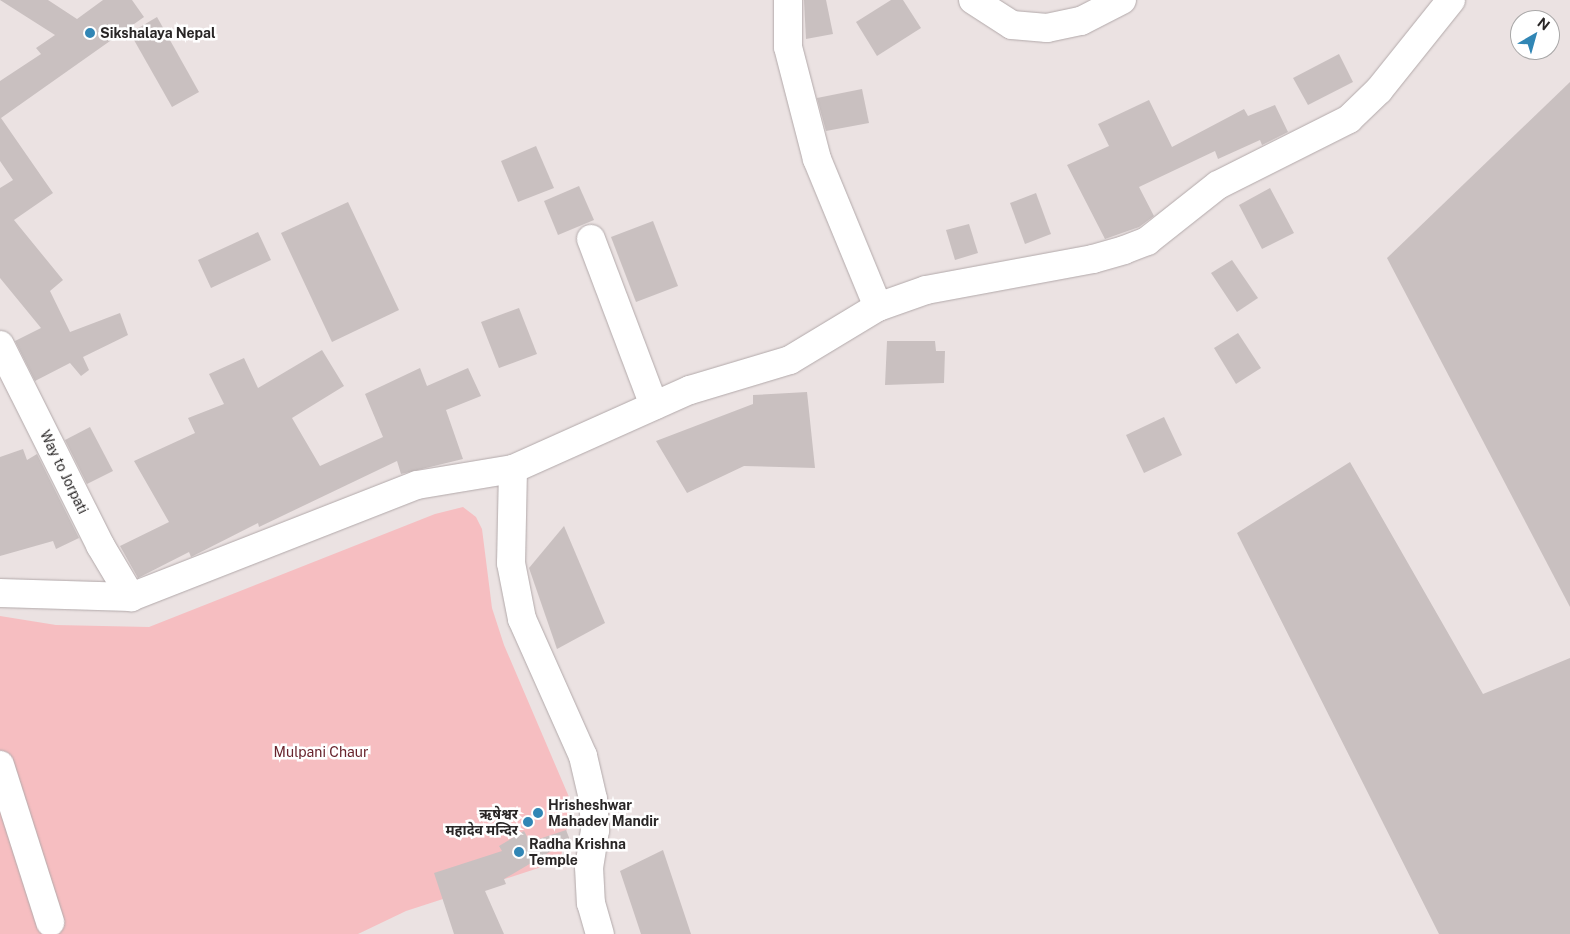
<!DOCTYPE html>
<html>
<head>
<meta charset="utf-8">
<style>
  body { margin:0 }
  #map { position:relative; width:1570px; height:934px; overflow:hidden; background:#ebe2e2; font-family:"Public Sans","Noto Sans Devanagari",sans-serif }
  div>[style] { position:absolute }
  .green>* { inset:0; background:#f6bec1 }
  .building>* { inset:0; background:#c9c0c0 }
  .roads { filter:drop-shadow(0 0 1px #b2a9aa) drop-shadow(0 0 1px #b2a9aa) }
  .minor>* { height:28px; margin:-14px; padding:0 14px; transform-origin:14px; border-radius:14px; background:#fff }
  .dots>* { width:14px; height:14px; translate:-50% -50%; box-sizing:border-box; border:2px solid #fff; border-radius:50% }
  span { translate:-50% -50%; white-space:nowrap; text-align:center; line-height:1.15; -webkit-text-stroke:5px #fff; paint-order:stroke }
  .poi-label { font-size:14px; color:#292626; font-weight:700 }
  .left { translate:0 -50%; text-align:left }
  .right { translate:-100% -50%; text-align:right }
  .street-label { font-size:14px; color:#292626 }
  .park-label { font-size:14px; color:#69252e }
  .north { position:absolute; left:1510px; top:10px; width:50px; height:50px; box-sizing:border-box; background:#fff; border:1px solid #a9a8a8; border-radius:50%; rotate:38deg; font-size:14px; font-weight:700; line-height:20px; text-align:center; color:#292626 }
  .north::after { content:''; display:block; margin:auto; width:18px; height:22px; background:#3186b5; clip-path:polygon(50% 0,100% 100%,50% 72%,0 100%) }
</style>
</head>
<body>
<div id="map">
  <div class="green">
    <i style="clip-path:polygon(463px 507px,476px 517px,482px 529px,492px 608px,504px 645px,572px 804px,560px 861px,406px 911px,358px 934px,0 934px,0 616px,56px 625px,149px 627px,435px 514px)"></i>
  </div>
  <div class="building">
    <i style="clip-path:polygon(0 0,48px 0,77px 19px,103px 0,132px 0,144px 17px,1px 118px,53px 193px,14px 220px,63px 280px,50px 291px,70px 332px,120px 313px,128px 335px,83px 357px,89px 370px,81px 376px,70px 363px,35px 381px,15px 341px,41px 328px,0 278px,0 188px,13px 180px,0 161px,0 81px,41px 54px,36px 48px,55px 35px)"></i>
    <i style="clip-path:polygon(804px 0,826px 0,833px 34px,806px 39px)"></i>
    <i style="clip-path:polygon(891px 0,903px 0,921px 28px,877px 56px,856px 22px)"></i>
    <i style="clip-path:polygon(157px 17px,199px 92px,172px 107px,130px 33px)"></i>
    <i style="clip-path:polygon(1339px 54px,1353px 82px,1308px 105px,1293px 78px)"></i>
    <i style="clip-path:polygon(1570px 82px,1570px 607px,1387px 258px)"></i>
    <i style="clip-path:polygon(862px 89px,869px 123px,826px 131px,817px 98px)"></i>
    <i style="clip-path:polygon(1149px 100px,1172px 147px,1244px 109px,1248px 116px,1275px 105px,1288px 132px,1262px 145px,1260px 140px,1218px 159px,1215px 151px,1139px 187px,1154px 216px,1139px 227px,1105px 239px,1067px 165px,1109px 146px,1098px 124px)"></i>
    <i style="clip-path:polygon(536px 146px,554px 188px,518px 202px,501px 161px)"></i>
    <i style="clip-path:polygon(579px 186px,594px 220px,558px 235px,544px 201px)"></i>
    <i style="clip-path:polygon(1270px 188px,1294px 233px,1262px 249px,1239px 205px)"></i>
    <i style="clip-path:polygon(1036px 193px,1051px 234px,1025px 244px,1010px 203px)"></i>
    <i style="clip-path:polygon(348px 202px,399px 310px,332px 342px,281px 233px)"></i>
    <i style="clip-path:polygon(653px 221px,678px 286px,636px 302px,611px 237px)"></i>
    <i style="clip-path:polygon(969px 224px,978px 253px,955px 260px,946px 230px)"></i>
    <i style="clip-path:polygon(258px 232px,271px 260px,211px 288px,198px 260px)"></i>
    <i style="clip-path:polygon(1232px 260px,1258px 298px,1237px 312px,1211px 273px)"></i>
    <i style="clip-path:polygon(519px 308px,537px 354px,499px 368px,481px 322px)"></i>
    <i style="clip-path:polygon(1238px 333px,1261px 368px,1236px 384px,1214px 348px)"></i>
    <i style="clip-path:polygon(887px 341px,935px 341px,936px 351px,945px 351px,944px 383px,885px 385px)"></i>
    <i style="clip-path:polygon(322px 350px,344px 386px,292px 418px,320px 466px,383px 437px,365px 394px,420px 368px,427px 386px,468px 368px,481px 396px,446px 410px,463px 459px,401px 474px,397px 461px,259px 527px,258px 523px,191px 557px,189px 552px,138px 578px,120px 546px,169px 522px,134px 461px,195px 433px,188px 418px,224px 404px,209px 374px,244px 358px,258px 388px)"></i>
    <i style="clip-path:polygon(807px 392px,815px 468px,744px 466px,687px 493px,656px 441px,753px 404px,753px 395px)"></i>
    <i style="clip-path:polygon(1164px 417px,1182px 455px,1144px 473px,1126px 435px)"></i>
    <i style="clip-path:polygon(90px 427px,113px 471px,87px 484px,65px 440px)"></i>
    <i style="clip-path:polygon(23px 449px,27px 460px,37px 454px,79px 538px,56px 549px,53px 541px,0 556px,0 457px)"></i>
    <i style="clip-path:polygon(1350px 462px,1483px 694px,1570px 658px,1570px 934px,1439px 934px,1237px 533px)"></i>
    <i style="clip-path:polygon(564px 526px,605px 623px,557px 649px,529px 568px)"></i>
    <i style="clip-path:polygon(566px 830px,570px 840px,504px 879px,506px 884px,485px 891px,504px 934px,454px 934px,434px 873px,502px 851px,499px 846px,524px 831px,530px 842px)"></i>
    <i style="clip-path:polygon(663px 850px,691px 934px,641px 934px,620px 871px)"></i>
  </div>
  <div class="roads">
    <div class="minor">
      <i style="left:788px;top:0;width:47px;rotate:90deg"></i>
      <i style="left:788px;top:47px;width:116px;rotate:75.5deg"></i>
      <i style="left:817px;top:159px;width:160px;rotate:67.6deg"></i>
      <i style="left:973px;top:0;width:46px;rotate:32.7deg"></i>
      <i style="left:1012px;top:25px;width:35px;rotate:5deg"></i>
      <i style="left:1047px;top:28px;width:35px;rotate:-12deg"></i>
      <i style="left:1081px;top:21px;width:46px;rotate:-27.1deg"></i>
      <i style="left:591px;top:239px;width:178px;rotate:69.3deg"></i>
      <i style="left:0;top:345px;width:224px;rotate:63.4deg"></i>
      <i style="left:100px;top:545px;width:61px;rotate:59.2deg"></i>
      <i style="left:513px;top:469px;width:94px;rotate:91.2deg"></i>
      <i style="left:511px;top:563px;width:57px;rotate:78.9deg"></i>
      <i style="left:522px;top:619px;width:150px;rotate:66deg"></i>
      <i style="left:583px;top:756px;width:44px;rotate:76.9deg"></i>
      <i style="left:593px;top:799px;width:31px;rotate:86deg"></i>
      <i style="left:595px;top:830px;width:37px;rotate:99deg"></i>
      <i style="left:589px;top:867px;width:36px;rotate:87deg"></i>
      <i style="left:591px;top:903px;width:32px;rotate:74deg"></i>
      <i style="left:0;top:593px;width:131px;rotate:1.7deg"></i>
      <i style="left:131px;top:597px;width:307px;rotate:-21.4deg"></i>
      <i style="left:417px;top:485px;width:97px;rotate:-9.5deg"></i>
      <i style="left:513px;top:469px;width:194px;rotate:-24.1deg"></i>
      <i style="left:690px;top:390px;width:104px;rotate:-16.7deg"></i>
      <i style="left:790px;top:360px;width:103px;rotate:-31.1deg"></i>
      <i style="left:878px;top:307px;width:51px;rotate:-19.5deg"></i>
      <i style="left:926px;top:290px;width:170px;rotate:-10.5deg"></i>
      <i style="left:1093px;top:259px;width:32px;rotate:-16deg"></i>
      <i style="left:1124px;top:250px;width:25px;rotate:-21deg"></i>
      <i style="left:1147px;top:241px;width:90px;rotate:-38.3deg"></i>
      <i style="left:1218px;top:185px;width:147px;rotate:-26.7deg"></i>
      <i style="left:1349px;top:119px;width:42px;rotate:-44deg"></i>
      <i style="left:1379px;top:90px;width:115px;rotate:-51.3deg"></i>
      <i style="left:0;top:765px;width:165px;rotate:72.3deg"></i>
    </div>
  </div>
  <div class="dots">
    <i style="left:90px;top:33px;background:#3186b5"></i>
    <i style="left:538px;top:813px;background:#3186b5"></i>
    <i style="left:528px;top:822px;background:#3186b5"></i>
    <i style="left:519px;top:852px;background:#3186b5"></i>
  </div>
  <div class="poi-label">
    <span class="left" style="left:100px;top:33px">Sikshalaya Nepal</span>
    <span class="left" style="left:548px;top:813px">Hrisheshwar<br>Mahadev Mandir</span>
    <span class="right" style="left:518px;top:822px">ऋषेश्वर<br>महादेव मन्दिर</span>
    <span class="left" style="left:529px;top:852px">Radha Krishna<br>Temple</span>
  </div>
  <div class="street-label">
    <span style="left:64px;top:472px;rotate:64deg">Way to Jorpati</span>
  </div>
  <div class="park-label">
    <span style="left:321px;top:752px">Mulpani Chaur</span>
  </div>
  <div class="north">N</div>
</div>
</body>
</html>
